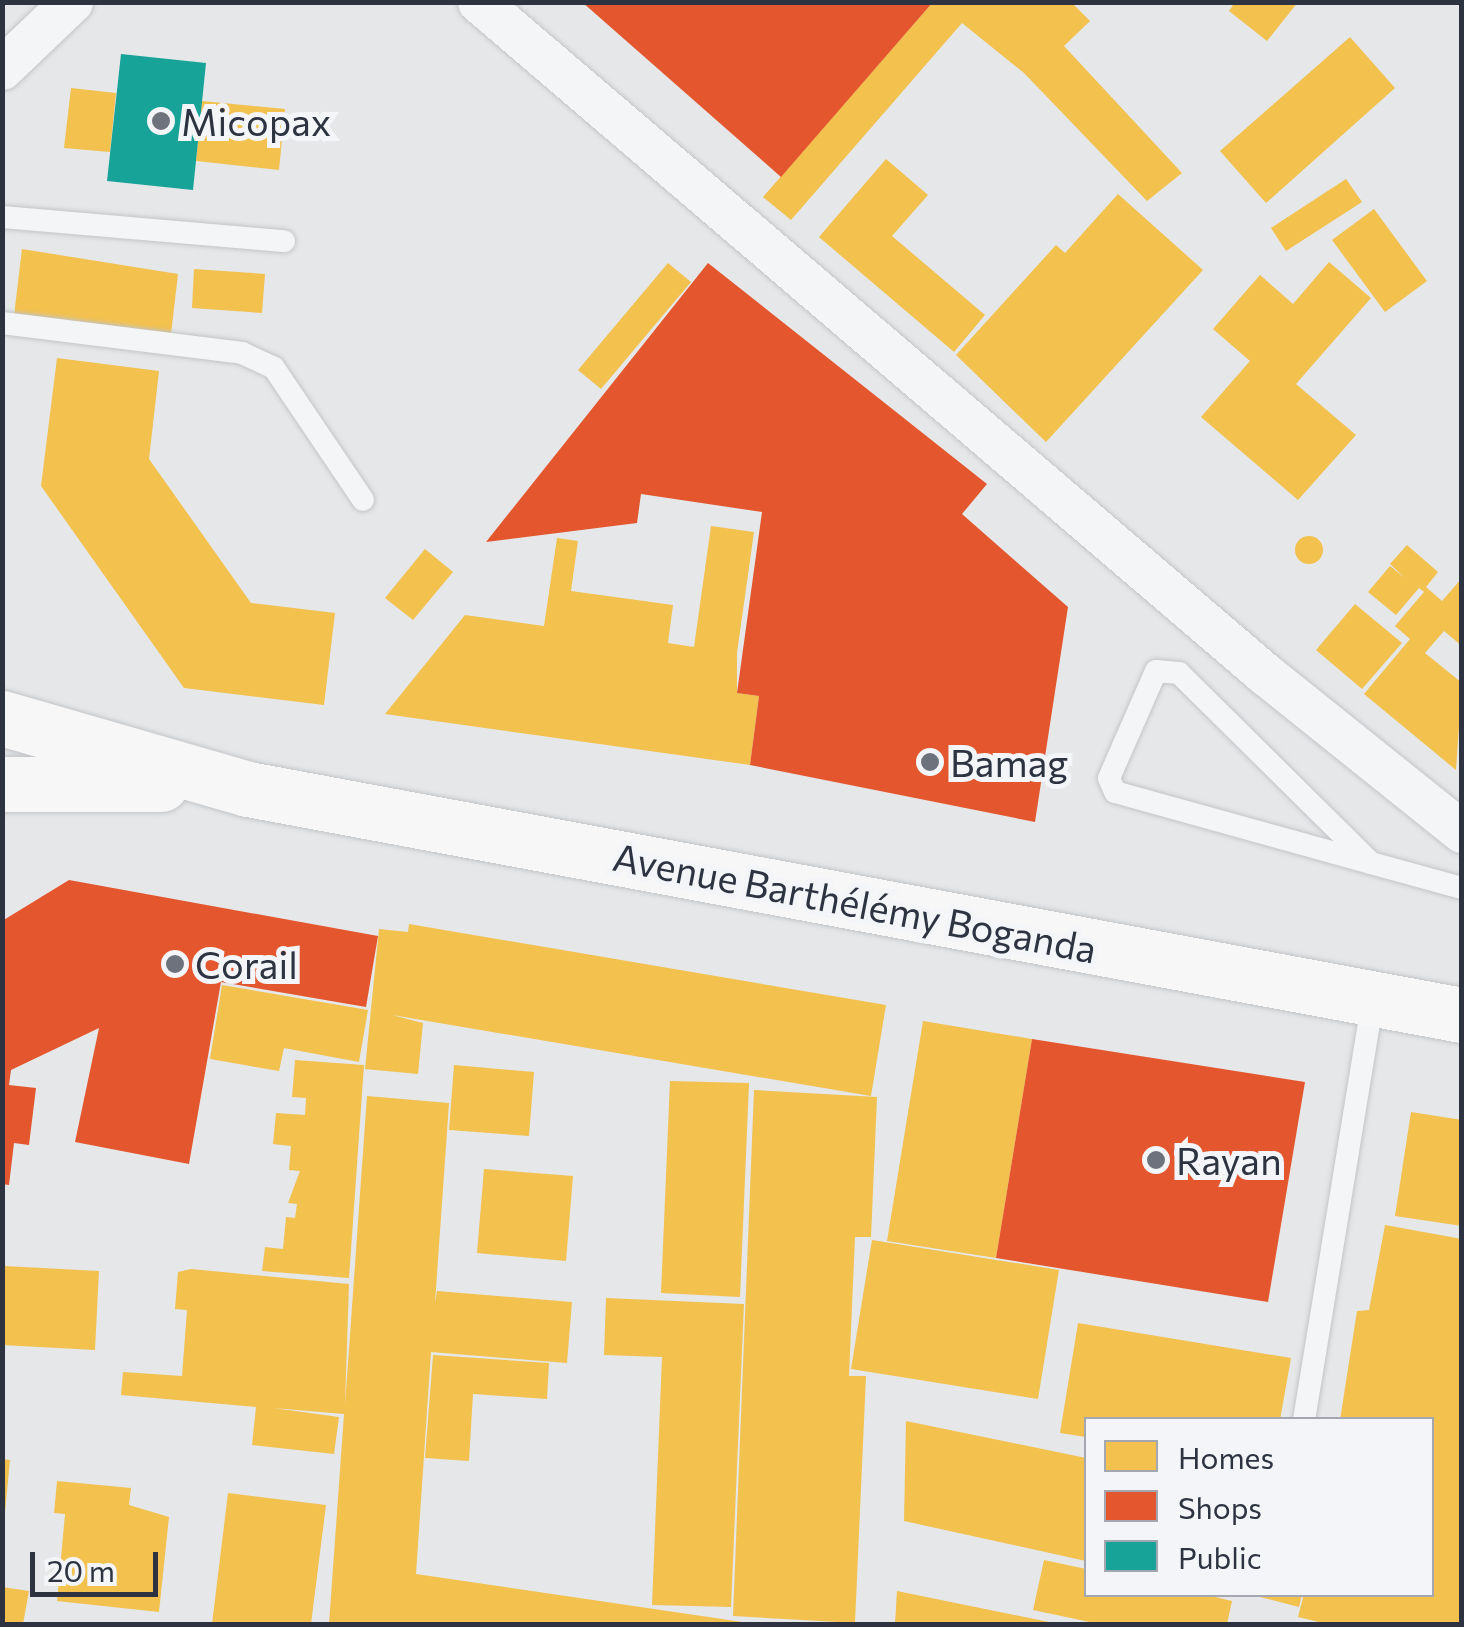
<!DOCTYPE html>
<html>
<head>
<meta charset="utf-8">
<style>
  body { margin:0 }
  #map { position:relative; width:1464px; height:1627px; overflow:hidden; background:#e5e7e9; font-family:Commissioner,sans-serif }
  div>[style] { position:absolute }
  .homes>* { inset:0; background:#f2c14e }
  .round { border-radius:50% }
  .shops>* { inset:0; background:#e4572e }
  .public>* { inset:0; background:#17a398 }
  .roads { filter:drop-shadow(0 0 2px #c3c5c7) drop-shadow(0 0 2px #c3c5c7) }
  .service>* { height:22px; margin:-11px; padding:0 11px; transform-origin:11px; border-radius:11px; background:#f4f5f6 }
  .minor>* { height:42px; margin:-21px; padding:0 21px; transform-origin:21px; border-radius:21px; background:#f4f5f6 }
  .primary>* { height:55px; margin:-27.5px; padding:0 27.5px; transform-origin:27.5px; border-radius:27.5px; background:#f7f7f8 }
  .dots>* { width:28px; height:28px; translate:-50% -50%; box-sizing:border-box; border:5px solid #f3f5f8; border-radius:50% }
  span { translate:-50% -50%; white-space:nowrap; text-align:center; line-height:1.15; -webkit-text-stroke:10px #f3f5f8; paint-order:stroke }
  .poi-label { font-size:38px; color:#2d3341 }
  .left { translate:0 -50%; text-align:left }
  .street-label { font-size:38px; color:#2d3341 }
  .frame { position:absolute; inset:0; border:5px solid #2d3341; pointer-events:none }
  .legend { position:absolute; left:1084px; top:1417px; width:350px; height:180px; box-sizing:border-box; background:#f3f5f8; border:2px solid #a4a7af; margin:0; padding:12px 18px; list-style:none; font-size:30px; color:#2d3341 }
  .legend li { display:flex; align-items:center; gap:20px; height:50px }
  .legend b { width:50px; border:2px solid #a4a7af }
  .scale { position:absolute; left:30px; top:1552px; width:128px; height:45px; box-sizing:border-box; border:5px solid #2d3341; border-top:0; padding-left:12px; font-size:30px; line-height:35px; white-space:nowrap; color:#2d3341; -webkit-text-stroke:8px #f3f5f8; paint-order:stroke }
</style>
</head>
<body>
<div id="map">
  <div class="homes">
    <i style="clip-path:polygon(933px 2px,1071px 2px,1090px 21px,1064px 46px,1182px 173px,1147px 201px,1024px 73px,962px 23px,791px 220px,763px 197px)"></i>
    <i style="clip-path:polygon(1235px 2px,1298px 2px,1267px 41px,1229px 11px)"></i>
    <i style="clip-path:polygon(1350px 37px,1395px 88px,1266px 203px,1220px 151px)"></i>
    <i style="clip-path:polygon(71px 88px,116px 93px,110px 152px,64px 148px)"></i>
    <i style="clip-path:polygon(202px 101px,285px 109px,279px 170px,196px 161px)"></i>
    <i style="clip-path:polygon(886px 159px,928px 195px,892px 236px,985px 315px,954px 352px,819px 237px)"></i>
    <i style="clip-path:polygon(1346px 179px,1362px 202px,1286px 251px,1271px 228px)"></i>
    <i style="clip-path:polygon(1118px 194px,1203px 270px,1046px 442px,956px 355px,1056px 245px,1065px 253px)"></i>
    <i style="clip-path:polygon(1374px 209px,1427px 281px,1385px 312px,1332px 240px)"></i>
    <i style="clip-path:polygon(22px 249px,178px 274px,170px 343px,13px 324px)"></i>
    <i style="clip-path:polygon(1329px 262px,1371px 298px,1296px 384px,1356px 435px,1298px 500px,1201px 417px,1250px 361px,1213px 329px,1260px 275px,1293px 304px)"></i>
    <i style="clip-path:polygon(668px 263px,691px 282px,601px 389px,578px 370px)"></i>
    <i style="clip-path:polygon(194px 269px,265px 274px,262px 313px,192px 308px)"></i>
    <i style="clip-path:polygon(57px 358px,159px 371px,149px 459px,251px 603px,335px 613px,324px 705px,184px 688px,41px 486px)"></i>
    <i style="clip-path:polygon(711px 526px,754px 532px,737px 653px,737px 693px,759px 696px,750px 765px,385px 714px,465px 615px,544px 626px,557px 538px,578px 541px,571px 591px,673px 605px,668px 643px,694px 647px)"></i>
    <i class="round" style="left:1295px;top:536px;width:28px;height:28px"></i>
    <i style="clip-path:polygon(1407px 545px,1438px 572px,1426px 587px,1442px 601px,1462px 578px,1462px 646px,1444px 631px,1425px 653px,1462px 683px,1456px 770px,1364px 694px,1410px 639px,1395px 626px,1424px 592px,1419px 588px,1396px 615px,1368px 592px,1390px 566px,1405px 578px,1390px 564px)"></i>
    <i style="clip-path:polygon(425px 549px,453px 572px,413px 620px,385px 598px)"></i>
    <i style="clip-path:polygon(1355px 604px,1402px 643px,1362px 689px,1316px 650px)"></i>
    <i style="clip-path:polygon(409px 924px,886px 1005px,871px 1096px,392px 1015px,423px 1023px,418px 1074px,365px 1069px,379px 929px,408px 932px)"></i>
    <i style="clip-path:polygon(222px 985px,368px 1010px,359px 1062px,284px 1048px,279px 1071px,210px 1059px)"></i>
    <i style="clip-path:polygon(923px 1021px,1032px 1039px,996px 1258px,887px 1241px)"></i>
    <i style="clip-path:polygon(295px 1060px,364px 1065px,349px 1278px,262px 1271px,265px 1247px,283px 1249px,286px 1217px,295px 1218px,297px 1204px,288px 1203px,300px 1171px,289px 1170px,291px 1146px,273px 1144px,276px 1113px,305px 1115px,306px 1098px,292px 1097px)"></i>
    <i style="clip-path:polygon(454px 1065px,534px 1072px,529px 1136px,449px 1130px)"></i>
    <i style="clip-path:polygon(670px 1081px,749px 1083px,740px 1297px,661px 1293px)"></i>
    <i style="clip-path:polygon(754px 1090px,877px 1097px,871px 1237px,855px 1237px,849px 1376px,866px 1376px,855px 1623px,733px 1616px)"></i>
    <i style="clip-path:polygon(367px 1096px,449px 1103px,435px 1303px,437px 1291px,572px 1302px,567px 1363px,431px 1352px,416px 1574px,756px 1624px,329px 1624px,344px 1414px,273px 1408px,339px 1417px,334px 1454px,252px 1445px,256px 1407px,121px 1395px,123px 1372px,182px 1376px,187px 1310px,175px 1309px,178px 1272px,191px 1269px,349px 1284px,345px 1405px)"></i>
    <i style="clip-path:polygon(1411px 1112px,1462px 1120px,1462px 1226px,1395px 1216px)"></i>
    <i style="clip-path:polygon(484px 1169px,573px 1176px,566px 1261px,477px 1253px)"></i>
    <i style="clip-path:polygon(1385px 1225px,1462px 1239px,1462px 1624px,1327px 1624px,1298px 1617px,1304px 1594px,1432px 1594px,1432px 1420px,1340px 1420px,1357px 1311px,1369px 1310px)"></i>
    <i style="clip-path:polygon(872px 1240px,1059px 1270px,1038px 1399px,851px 1369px)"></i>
    <i style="clip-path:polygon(4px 1266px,99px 1271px,95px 1350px,2px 1345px)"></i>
    <i style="clip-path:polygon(606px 1298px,744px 1304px,731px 1607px,652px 1605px,662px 1357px,604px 1355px)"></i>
    <i style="clip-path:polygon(1078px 1323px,1291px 1358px,1280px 1420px,1086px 1420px,1086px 1437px,1060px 1433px)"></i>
    <i style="clip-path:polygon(433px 1355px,549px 1363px,547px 1399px,473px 1394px,469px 1461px,425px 1458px)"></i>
    <i style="clip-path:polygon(906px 1421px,1086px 1458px,1086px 1561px,904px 1521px)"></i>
    <i style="clip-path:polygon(2px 1459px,10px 1460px,5px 1512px,2px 1512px)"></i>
    <i style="clip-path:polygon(57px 1481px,131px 1488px,129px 1505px,169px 1517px,159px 1612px,57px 1601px,65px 1514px,54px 1513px)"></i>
    <i style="clip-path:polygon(228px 1493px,326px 1505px,311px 1624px,212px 1624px)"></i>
    <i style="clip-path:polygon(1044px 1560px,1086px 1569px,1086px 1594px,1202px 1594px,1232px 1601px,1227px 1624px,1099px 1624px,1033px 1610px)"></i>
    <i style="clip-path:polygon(2px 1587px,29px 1591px,23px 1624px,2px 1624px)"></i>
    <i style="clip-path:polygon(897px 1591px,1054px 1623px,1054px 1624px,895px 1624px)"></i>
    <i style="clip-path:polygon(1248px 1594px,1302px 1594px,1299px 1607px)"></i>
  </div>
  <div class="shops">
    <i style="clip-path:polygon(582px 2px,933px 2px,781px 177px)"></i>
    <i style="clip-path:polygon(708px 263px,987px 484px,962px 514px,1068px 607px,1035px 822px,750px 765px,759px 696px,737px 693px,762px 512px,641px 494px,637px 523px,486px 542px)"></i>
    <i style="clip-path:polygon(69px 880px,378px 936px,366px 1007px,221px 982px,189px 1164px,75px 1142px,99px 1028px,11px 1070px,9px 1085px,36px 1088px,29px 1145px,14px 1143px,9px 1185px,2px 1184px,2px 921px)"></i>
    <i style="clip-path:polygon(1032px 1039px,1305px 1082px,1268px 1302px,996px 1258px)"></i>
  </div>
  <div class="public">
    <i style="clip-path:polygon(121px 54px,206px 63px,193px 190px,107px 181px)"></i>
  </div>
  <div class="roads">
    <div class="service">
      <i style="left:2px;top:217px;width:283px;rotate:4.9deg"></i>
      <i style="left:2px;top:323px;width:242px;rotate:7.1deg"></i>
      <i style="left:242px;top:353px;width:35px;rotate:25deg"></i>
      <i style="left:274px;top:368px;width:159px;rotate:56deg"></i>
      <i style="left:1371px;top:863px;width:270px;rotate:-135.3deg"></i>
      <i style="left:1179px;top:673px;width:23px;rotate:-175deg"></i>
      <i style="left:1156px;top:671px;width:117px;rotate:113.7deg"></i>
      <i style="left:1109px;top:778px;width:15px;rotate:67deg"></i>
      <i style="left:1115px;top:792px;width:266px;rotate:15.5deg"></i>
      <i style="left:1371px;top:863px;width:94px;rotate:15.4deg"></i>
      <i style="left:1304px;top:1420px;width:427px;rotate:-80.7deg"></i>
    </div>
    <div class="minor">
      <i style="left:479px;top:2px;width:1034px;rotate:40.53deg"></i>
      <i style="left:1265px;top:674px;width:253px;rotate:38.7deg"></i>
      <i style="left:2px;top:69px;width:97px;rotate:-43.7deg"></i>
    </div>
    <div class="primary">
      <i style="left:2px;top:718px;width:256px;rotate:16.1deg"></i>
      <i style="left:248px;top:789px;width:1235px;rotate:10.55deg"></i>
      <i style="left:2px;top:784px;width:159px"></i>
    </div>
  </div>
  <div class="dots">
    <i style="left:161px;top:121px;background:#6d727c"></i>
    <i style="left:930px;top:762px;background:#6d727c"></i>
    <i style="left:175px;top:964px;background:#6d727c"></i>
    <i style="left:1156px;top:1160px;background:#6d727c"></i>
  </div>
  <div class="poi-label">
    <span class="left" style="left:181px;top:121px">Micopax</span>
    <span class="left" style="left:950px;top:762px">Bamag</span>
    <span class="left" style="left:195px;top:964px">Corail</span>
    <span class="left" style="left:1176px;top:1160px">Rayan</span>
  </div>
  <div class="street-label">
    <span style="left:855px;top:902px;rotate:11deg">Avenue Barthélémy Boganda</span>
  </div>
  <div class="frame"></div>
  <ul class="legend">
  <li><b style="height:28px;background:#f2c14e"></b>Homes</li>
  <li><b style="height:28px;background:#e4572e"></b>Shops</li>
  <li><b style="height:28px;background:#17a398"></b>Public</li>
  </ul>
  <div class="scale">20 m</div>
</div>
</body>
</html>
